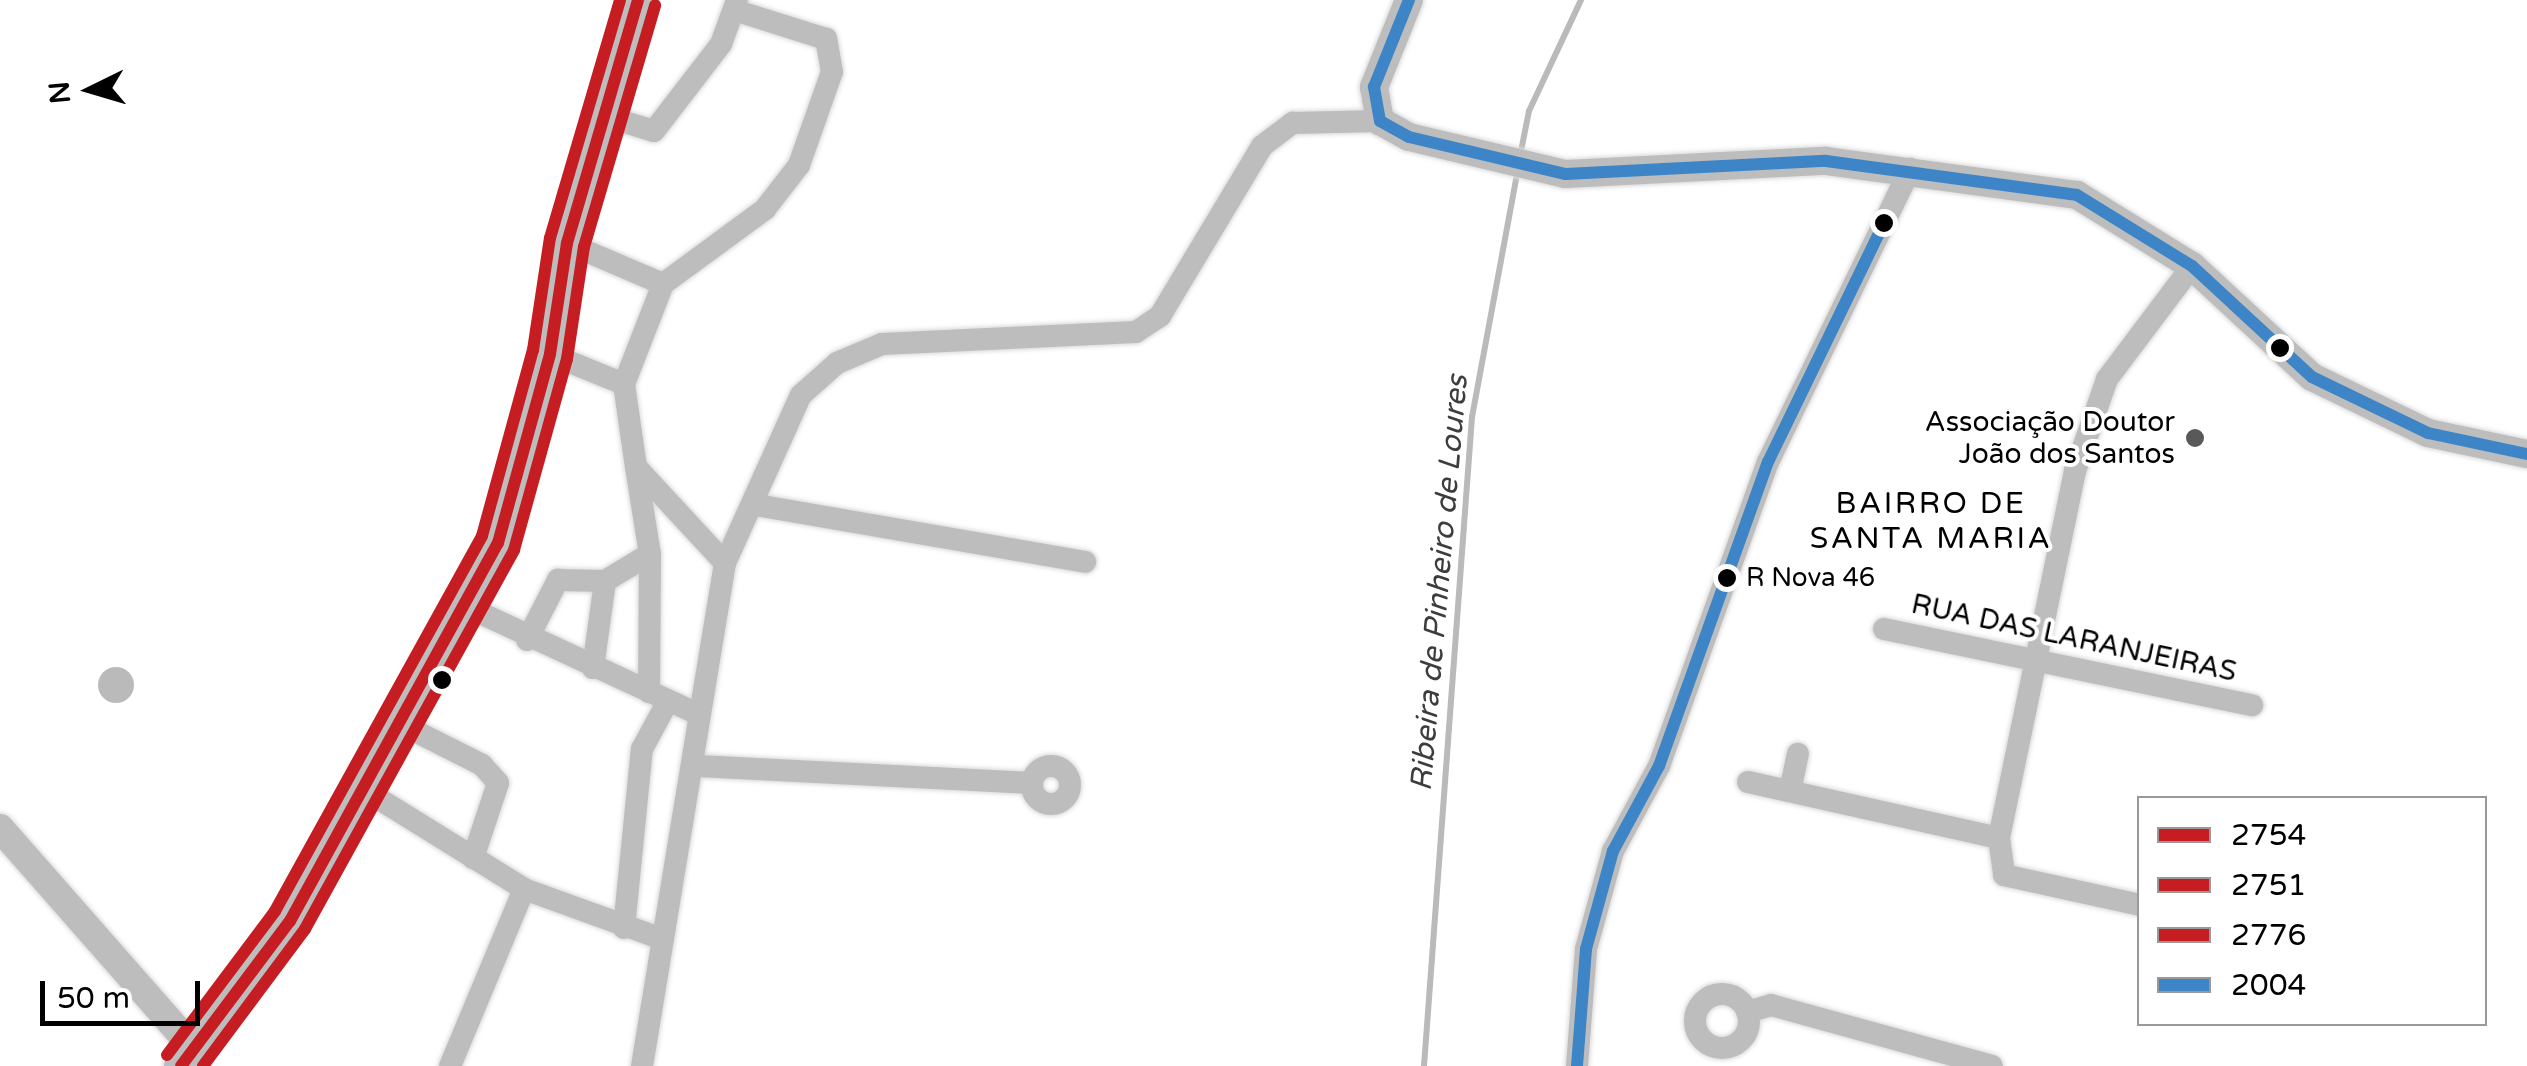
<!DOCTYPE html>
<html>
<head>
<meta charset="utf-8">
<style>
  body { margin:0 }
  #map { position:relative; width:2527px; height:1066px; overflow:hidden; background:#fff; font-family:"Varela Round",sans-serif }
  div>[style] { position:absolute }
  .water>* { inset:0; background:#bababa }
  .round { border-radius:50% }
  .stream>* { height:6px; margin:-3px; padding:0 3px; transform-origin:3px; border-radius:3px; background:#bababa }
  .roads { filter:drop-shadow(0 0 2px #dbdbdb) drop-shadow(0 0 2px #dbdbdb) }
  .minor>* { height:22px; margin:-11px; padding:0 11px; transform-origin:11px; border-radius:11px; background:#bdbdbd }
  .minor>.ring { margin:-11px; padding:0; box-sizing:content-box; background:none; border:22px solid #bdbdbd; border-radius:50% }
  .tertiary>* { height:28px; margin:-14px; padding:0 14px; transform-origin:14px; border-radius:14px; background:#bdbdbd }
  .primary>* { height:35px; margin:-17.5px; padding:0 17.5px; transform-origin:17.5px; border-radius:17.5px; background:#bdbdbd }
  .bus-1>* { height:12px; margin:-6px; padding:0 6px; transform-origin:6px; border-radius:6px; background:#c61d23 }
  .bus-2>* { height:12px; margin:-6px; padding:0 6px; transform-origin:6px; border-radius:6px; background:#c61d23 }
  .bus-3>* { height:12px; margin:-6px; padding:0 6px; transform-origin:6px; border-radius:6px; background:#c61d23 }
  .bus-4>* { height:12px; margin:-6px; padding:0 6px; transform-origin:6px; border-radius:6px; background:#3d85c6 }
  .dots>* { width:28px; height:28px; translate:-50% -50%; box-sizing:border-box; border:5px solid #fff; border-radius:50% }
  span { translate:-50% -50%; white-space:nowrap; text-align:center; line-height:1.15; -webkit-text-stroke:8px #fff; paint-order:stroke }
  .bus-label { font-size:26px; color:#000 }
  .left { translate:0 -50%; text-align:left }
  .poi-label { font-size:28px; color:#000 }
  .right { translate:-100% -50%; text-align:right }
  .street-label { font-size:28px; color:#000 }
  .neighbourhood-label { font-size:30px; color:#000; letter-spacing:2.5px }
  .water-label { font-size:30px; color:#3d3d3d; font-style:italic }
  .legend { position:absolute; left:2137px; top:796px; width:350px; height:230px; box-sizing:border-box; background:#fff; border:2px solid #999; margin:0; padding:12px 18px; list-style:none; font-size:30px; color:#000 }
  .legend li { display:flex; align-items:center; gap:20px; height:50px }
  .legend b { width:50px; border:2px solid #999 }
  .north { position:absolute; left:40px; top:40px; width:100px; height:100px; -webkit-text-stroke:8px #fff; paint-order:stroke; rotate:265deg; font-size:28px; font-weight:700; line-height:40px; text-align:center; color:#000 }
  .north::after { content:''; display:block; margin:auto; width:35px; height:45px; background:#000; clip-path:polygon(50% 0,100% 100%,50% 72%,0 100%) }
  .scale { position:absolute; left:40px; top:981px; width:160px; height:45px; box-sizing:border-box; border:5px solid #000; border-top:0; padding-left:12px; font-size:30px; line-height:35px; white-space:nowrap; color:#000; -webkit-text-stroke:8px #fff; paint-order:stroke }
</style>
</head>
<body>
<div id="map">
  <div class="water">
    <i class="round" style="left:98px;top:667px;width:36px;height:36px"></i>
  </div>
  <div class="stream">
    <i style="left:1520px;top:156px;width:46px;rotate:-78.7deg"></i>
    <i style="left:1529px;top:111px;width:123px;rotate:-64.9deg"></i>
    <i style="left:1424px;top:1066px;width:651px;rotate:-85.77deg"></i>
    <i style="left:1472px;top:417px;width:253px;rotate:-79.5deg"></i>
  </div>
  <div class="roads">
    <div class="minor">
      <i style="left:605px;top:116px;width:51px;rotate:17deg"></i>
      <i style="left:654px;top:131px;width:110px;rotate:-52.4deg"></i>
      <i style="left:721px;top:44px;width:47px;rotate:-70deg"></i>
      <i style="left:567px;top:243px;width:104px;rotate:23.1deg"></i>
      <i style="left:663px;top:284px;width:127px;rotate:-36.3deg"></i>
      <i style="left:765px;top:209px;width:56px;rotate:-52.3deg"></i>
      <i style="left:799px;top:165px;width:99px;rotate:-70.5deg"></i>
      <i style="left:832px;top:72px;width:34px;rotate:-100deg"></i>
      <i style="left:826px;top:39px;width:96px;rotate:-162.5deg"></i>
      <i style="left:663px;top:284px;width:107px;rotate:111.3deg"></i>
      <i style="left:624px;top:384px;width:84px;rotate:81.8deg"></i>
      <i style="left:636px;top:467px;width:131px;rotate:47.2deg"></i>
      <i style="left:550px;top:354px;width:80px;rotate:22.1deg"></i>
      <i style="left:636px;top:467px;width:88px;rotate:80.9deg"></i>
      <i style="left:650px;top:554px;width:138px;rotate:90.4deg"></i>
      <i style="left:756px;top:505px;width:334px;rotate:9.8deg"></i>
      <i style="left:463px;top:605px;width:261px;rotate:24.9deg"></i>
      <i style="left:1884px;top:629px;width:376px;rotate:11.7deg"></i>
      <i style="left:527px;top:640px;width:68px;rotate:-62.7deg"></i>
      <i style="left:558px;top:580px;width:47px;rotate:1.2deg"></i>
      <i style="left:593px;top:668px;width:88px;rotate:-82.1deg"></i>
      <i style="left:605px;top:581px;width:52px;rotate:-31deg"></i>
      <i style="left:399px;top:723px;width:93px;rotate:26.8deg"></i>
      <i style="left:482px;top:765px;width:24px;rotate:48deg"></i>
      <i style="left:498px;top:783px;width:79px;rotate:108.4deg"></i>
      <i style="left:698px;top:766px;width:334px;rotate:2.9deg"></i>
      <i class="ring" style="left:1032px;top:766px;width:16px;height:16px"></i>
      <i style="left:1748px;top:782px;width:257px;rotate:12.6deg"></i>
      <i style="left:1999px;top:838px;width:37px;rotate:82deg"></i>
      <i style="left:2004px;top:875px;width:139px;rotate:12.4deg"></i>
      <i style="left:363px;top:789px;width:190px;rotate:31.8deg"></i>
      <i style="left:524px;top:889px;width:147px;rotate:19.9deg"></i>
      <i style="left:1790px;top:791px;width:38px;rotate:-78deg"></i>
      <i style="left:1999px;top:838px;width:375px;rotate:-78.3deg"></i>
      <i style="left:2075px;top:471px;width:97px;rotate:-70.8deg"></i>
      <i style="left:2107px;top:379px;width:141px;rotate:-53deg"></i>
      <i style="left:624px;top:928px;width:180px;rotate:-84.3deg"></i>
      <i style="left:642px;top:749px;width:55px;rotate:-61.6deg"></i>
      <i class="ring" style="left:1695px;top:994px;width:32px;height:32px"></i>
      <i style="left:1747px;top:1012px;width:25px;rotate:-16deg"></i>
      <i style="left:1771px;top:1005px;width:229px;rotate:15.4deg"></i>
      <i style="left:450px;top:1066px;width:192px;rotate:-67.3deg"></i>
      <i style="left:642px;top:1066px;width:510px;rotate:-80.63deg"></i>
      <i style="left:725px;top:563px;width:184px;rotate:-65.7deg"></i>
      <i style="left:801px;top:395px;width:48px;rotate:-41.6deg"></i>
      <i style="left:837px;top:363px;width:49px;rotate:-22.9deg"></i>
      <i style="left:882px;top:344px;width:254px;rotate:-2.7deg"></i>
      <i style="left:1136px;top:332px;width:29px;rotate:-34deg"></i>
      <i style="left:1160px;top:316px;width:198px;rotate:-59deg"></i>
      <i style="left:1262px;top:146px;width:39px;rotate:-37deg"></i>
      <i style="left:1293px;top:123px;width:87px;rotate:-1.3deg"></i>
      <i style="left:1577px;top:1066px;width:117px;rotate:-85.6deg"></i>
      <i style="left:1586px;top:949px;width:102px;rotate:-74.6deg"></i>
      <i style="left:1613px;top:851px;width:97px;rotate:-61.6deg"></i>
      <i style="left:1659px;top:766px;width:323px;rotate:-70.3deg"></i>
      <i style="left:1768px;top:462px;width:326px;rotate:-64.1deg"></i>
    </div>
    <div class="tertiary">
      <i style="left:1409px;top:0;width:94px;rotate:111.9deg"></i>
      <i style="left:1374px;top:87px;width:35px;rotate:80deg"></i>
      <i style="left:1380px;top:121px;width:33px;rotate:29deg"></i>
      <i style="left:1409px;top:137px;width:161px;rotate:13.3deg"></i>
      <i style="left:1566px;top:174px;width:260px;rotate:-2.9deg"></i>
      <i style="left:1826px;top:161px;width:253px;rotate:7.7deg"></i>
      <i style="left:2077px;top:195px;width:135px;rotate:31.7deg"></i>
      <i style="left:2192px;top:266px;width:163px;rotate:42.8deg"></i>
      <i style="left:2312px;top:377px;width:129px;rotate:25.8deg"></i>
      <i style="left:2428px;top:433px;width:101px;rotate:12deg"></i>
      <i style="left:0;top:828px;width:295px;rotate:48.7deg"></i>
    </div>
    <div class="primary">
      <i style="left:181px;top:1066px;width:181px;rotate:-53.1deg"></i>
      <i style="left:290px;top:921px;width:431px;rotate:-61.2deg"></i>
      <i style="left:498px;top:543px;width:196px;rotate:-74.6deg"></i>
      <i style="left:550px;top:354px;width:112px;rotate:-81.3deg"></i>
      <i style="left:567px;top:243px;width:253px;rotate:-73.7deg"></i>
    </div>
  </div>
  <div class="bus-1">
    <i style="left:181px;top:1066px;width:181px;rotate:-53.1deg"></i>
    <i style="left:290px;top:921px;width:431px;rotate:-61.2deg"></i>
    <i style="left:498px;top:543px;width:196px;rotate:-74.6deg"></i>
    <i style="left:550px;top:354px;width:112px;rotate:-81.3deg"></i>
    <i style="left:567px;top:243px;width:253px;rotate:-73.7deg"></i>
  </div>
  <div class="bus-2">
    <i style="left:203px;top:1066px;width:171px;rotate:-53.3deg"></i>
    <i style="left:305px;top:929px;width:433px;rotate:-61.1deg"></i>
    <i style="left:514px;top:550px;width:198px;rotate:-74.5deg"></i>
    <i style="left:567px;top:359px;width:113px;rotate:-81.4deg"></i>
    <i style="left:584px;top:247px;width:252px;rotate:-73.6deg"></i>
  </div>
  <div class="bus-3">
    <i style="left:167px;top:1055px;width:180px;rotate:-53.1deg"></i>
    <i style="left:275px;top:911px;width:428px;rotate:-61.1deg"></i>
    <i style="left:482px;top:536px;width:193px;rotate:-74.7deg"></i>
    <i style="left:533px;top:350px;width:113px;rotate:-81.4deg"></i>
    <i style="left:550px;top:238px;width:248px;rotate:-73.6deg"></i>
  </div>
  <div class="bus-4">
    <i style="left:1380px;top:121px;width:33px;rotate:29deg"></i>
    <i style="left:1409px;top:137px;width:161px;rotate:13.3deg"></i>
    <i style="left:1566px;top:174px;width:260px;rotate:-2.9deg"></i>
    <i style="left:1826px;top:161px;width:253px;rotate:7.7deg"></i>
    <i style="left:2077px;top:195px;width:135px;rotate:31.7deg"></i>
    <i style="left:2192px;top:266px;width:163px;rotate:42.8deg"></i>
    <i style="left:2312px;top:377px;width:129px;rotate:25.8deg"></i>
    <i style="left:2428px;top:433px;width:101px;rotate:12deg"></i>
    <i style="left:1380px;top:121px;width:35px;rotate:-100deg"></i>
    <i style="left:1374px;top:87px;width:94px;rotate:-68.1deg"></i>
    <i style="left:1577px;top:1066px;width:117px;rotate:-85.6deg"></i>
    <i style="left:1586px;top:949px;width:102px;rotate:-74.6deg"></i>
    <i style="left:1613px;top:851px;width:97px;rotate:-61.6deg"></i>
    <i style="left:1659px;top:766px;width:323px;rotate:-70.3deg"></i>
    <i style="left:1768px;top:462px;width:266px;rotate:-64.1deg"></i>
  </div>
  <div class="dots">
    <i style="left:1884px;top:223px;background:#000"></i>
    <i style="left:2280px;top:348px;background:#000"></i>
    <i style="left:2195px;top:438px;background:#595959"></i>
    <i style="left:1727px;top:578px;background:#000"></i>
    <i style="left:442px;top:680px;background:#000"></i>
  </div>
  <div class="bus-label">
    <span class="left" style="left:1746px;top:578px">R Nova 46</span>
  </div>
  <div class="poi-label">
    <span class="right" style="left:2175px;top:438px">Associação Doutor<br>João dos Santos</span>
  </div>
  <div class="street-label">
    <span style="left:2074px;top:638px;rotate:12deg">RUA DAS LARANJEIRAS</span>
  </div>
  <div class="neighbourhood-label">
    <span style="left:1931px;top:521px">BAIRRO DE<br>SANTA MARIA</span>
  </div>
  <div class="water-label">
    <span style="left:1440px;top:583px;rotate:-85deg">Ribeira de Pinheiro de Loures</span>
  </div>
  <ul class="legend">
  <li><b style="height:12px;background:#c61d23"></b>2754</li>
  <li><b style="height:12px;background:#c61d23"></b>2751</li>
  <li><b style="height:12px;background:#c61d23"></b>2776</li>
  <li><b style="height:12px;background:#3d85c6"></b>2004</li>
  </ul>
  <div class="north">N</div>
  <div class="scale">50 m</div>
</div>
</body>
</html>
